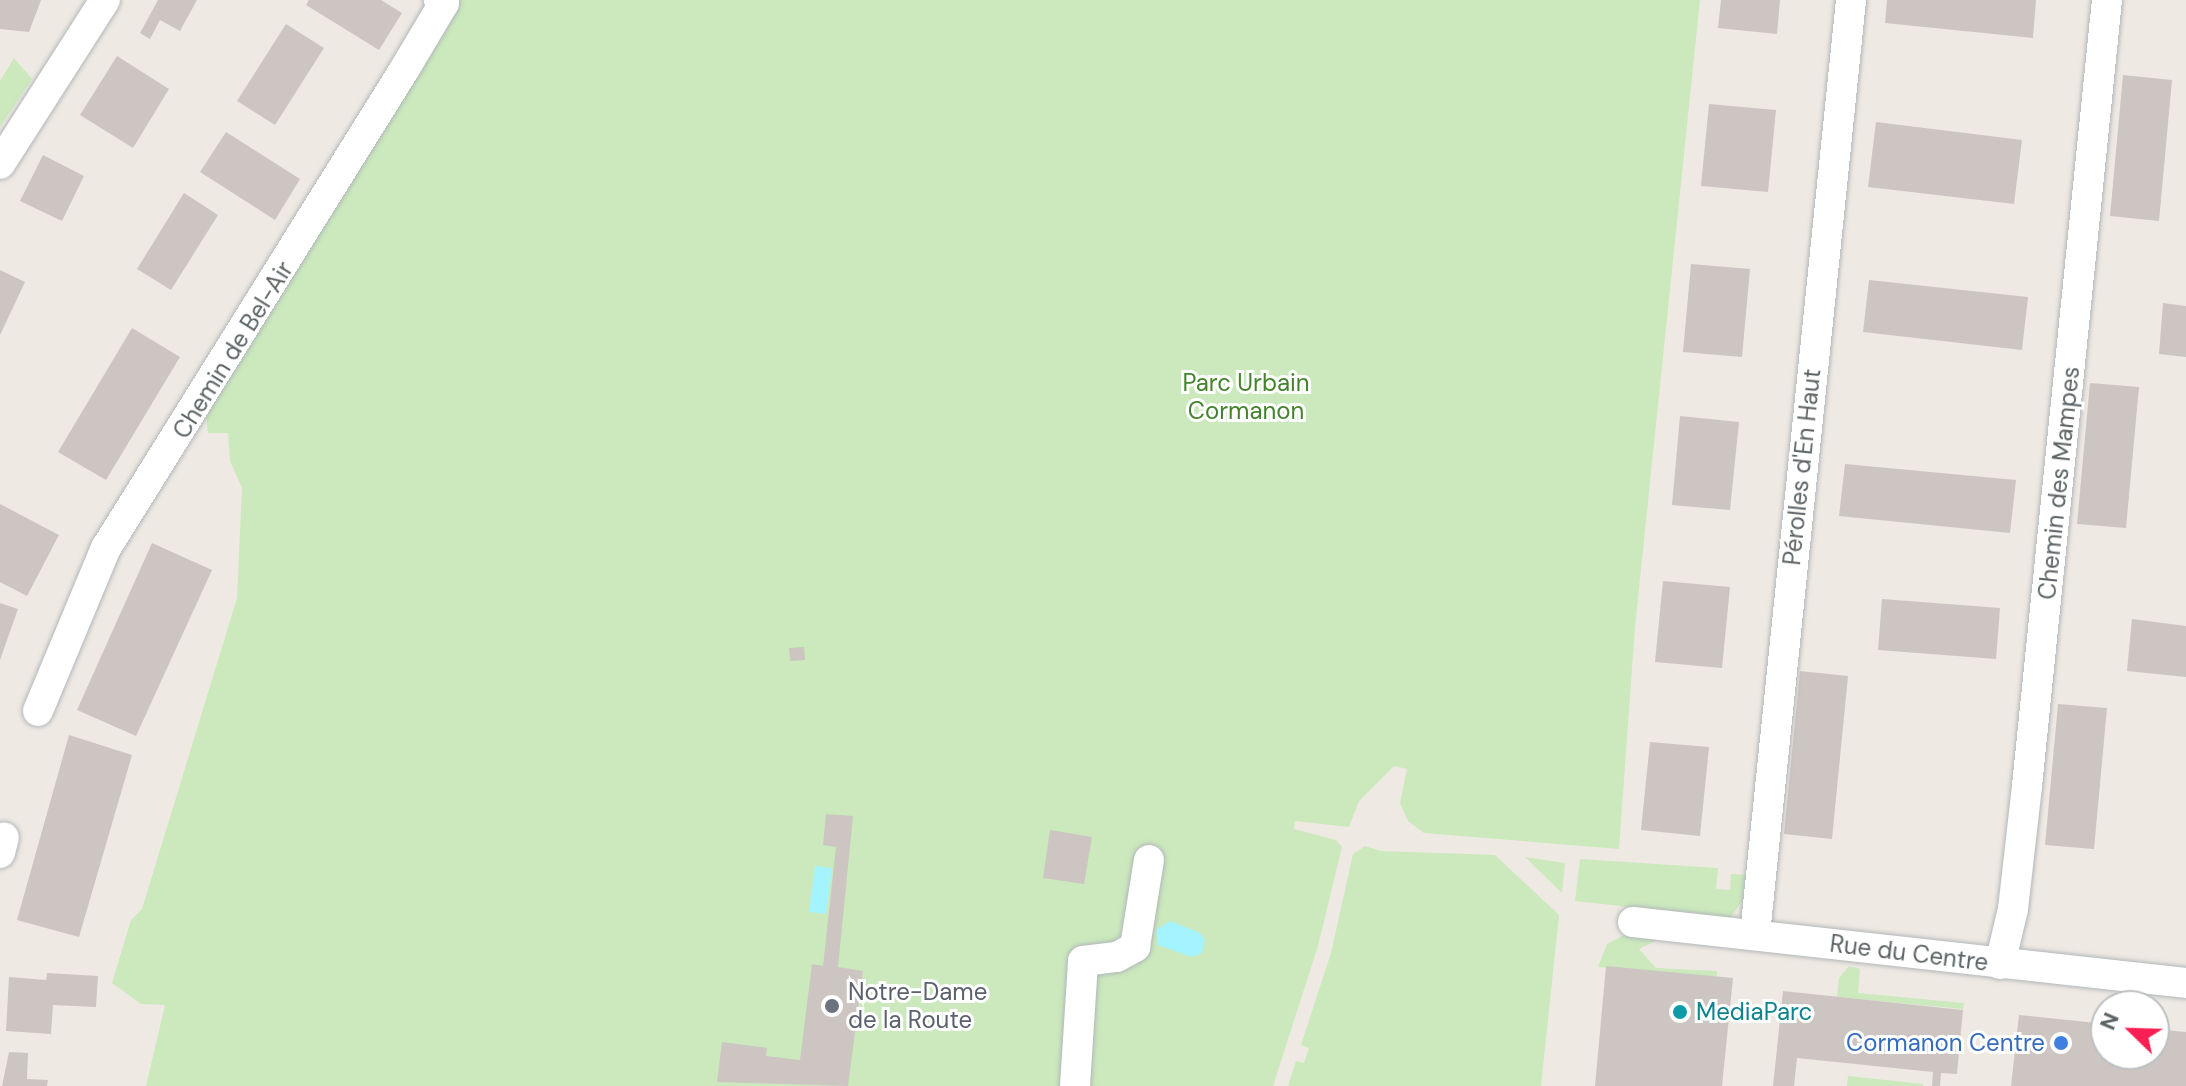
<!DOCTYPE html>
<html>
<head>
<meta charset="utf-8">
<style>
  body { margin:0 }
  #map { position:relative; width:2186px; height:1086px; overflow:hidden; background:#efe9e3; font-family:"DM Sans",sans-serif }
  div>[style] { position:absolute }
  .green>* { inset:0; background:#cbe9bd }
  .water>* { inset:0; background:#a3f4ff }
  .building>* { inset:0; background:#ccc5c2 }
  .roads { filter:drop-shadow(0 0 2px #b1b7b9) drop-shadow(0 0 2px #b1b7b9) }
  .minor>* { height:30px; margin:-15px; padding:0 15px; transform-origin:15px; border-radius:15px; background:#fff }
  .dots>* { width:22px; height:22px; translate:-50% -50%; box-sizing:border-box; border:4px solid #fff; border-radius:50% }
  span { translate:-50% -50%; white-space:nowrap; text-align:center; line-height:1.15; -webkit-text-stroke:6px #fff; paint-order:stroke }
  .street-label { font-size:24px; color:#5b6365 }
  .park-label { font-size:24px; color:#43832c }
  .worship-label { font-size:24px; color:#5b616d }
  .left { translate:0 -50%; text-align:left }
  .culture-label { font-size:24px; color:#0d838f }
  .shop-label { font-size:24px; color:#366cbe }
  .right { translate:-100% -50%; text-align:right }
  .north { position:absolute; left:2090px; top:990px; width:80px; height:80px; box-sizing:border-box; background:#fff; border:2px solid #bdc1c1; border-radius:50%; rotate:293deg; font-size:22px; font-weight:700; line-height:32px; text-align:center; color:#5b6365 }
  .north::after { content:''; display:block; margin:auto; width:28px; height:36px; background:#fa1f53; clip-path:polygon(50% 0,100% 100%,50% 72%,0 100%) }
</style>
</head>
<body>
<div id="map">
  <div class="green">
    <i style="clip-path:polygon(457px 0,1700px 0,1635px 627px,1619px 849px,1424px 833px,1408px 821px,1400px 803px,1407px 769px,1394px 766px,1359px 801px,1349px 827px,1295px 821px,1294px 829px,1336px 840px,1342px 847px,1318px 946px,1273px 1086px,146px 1086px,165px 1005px,141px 1004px,112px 983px,131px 920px,142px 909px,237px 598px,242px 488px,230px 461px,228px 433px,208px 433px,206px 415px)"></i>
    <i style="clip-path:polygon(14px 58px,32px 79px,0 127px,0 81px)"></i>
    <i style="clip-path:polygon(1365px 846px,1381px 851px,1495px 855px,1559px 915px,1541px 1086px,1288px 1086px,1296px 1061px,1304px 1063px,1309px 1048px,1301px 1045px,1331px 953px,1353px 854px)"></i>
    <i style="clip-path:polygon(1525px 857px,1565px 863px,1562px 893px)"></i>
    <i style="clip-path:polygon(1580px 859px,1718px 868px,1716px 889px,1730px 890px,1731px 874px,1748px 875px,1746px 896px,1730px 918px,1575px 901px)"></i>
    <i style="clip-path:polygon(1628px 933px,1661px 938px,1639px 949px,1656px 968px,1717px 971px,1717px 979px,1598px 967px,1607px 944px)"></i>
    <i style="clip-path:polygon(1849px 966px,1860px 969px,1858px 993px,1964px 1003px,1963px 1009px,1837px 997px,1839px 978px)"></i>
    <i style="clip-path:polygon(1848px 1076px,1923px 1084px,1923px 1086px,1847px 1086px)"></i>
  </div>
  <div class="water">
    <i style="clip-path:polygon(815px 866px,832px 868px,826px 914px,809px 912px)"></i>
    <i style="clip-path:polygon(1170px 921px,1200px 933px,1205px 940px,1202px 953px,1192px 957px,1158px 945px,1156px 930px)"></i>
  </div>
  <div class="building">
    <i style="clip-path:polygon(0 0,41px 0,29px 32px,0 29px)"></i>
    <i style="clip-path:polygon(158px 0,197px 0,180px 31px,160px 20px,150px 39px,140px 33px)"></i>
    <i style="clip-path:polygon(309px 0,381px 0,402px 13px,379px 50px,306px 5px)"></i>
    <i style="clip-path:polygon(1721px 0,1780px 0,1777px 34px,1718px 28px)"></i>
    <i style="clip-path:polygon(1887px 0,2036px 0,2033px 38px,1885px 23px)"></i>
    <i style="clip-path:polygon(286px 24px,324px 48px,275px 125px,237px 101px)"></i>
    <i style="clip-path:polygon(117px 56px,169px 89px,133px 148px,80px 115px)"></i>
    <i style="clip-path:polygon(2123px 75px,2172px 80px,2159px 221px,2110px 216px)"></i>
    <i style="clip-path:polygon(1709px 104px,1776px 110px,1768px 192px,1701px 186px)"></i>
    <i style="clip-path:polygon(1876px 122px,2022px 140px,2014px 204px,1868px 187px)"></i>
    <i style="clip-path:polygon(226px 132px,300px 179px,275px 220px,200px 172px)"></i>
    <i style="clip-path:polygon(43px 155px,84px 176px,62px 221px,20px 201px)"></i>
    <i style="clip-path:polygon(184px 193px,218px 215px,171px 290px,137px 269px)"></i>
    <i style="clip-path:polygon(1691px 264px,1750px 269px,1742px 357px,1683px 352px)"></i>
    <i style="clip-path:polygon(0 270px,25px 282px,0 335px)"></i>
    <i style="clip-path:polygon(1869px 280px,2028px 297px,2022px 350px,1863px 332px)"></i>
    <i style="clip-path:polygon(2163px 303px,2186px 306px,2186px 357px,2159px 354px)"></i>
    <i style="clip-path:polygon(132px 328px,180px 357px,106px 480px,58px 452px)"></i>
    <i style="clip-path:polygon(2090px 383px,2139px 387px,2126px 528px,2077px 524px)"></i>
    <i style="clip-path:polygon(1680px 416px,1739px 422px,1730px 510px,1672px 505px)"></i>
    <i style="clip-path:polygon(1845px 464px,2016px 480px,2010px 533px,1839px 516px)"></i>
    <i style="clip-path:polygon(0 504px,59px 535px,27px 596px,0 582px)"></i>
    <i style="clip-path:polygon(152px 543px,212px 570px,136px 736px,77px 710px)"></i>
    <i style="clip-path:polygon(1663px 581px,1730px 587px,1722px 668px,1655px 662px)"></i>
    <i style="clip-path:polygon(1882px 599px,2000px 608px,1996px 659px,1878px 650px)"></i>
    <i style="clip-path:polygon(0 603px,18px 609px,0 660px)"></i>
    <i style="clip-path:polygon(2132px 619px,2186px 626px,2186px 677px,2127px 671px)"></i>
    <i style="clip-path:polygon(804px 647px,805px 660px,790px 661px,789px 648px)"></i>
    <i style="clip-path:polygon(1800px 671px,1848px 676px,1832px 839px,1784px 834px)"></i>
    <i style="clip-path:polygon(2058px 704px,2107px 708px,2094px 849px,2045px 845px)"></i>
    <i style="clip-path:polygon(69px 735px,132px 755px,79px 937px,17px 920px)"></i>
    <i style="clip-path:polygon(1650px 742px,1709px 747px,1700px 836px,1641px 830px)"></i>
    <i style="clip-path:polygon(826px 814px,853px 816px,838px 967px,863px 971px,848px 1086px,717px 1082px,722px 1042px,767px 1048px,766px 1056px,800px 1060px,812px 964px,823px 966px,836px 847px,823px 845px)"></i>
    <i style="clip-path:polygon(1050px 830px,1092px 837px,1084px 884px,1043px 878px)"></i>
    <i style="clip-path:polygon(1606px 966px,1733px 978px,1722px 1086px,1595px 1086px)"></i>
    <i style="clip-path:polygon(47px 973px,98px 976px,96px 1007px,53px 1005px,51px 1034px,6px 1031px,9px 977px,46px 980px)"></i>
    <i style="clip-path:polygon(1783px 991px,1963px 1010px,1957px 1074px,1941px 1073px,1940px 1086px,1932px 1086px,1933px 1072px,1797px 1058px,1794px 1086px,1773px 1086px)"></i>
    <i style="clip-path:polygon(2019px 1015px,2106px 1024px,2106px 1054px,2154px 1054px,2154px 1029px,2186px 1032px,2186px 1086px,2011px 1086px)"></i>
    <i style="clip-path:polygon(9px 1052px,28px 1053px,27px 1079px,48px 1080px,47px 1086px,2px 1086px)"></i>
  </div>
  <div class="roads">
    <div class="minor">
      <i style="left:0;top:164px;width:195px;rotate:-57.4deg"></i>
      <i style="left:38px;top:711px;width:177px;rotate:-67.4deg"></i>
      <i style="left:106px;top:548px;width:563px;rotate:-58.06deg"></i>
      <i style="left:404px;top:70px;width:78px;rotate:-59.2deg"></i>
      <i style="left:444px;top:3px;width:6px;rotate:-149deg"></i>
      <i style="left:0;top:853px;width:16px;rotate:-76deg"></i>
      <i style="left:1633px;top:922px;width:556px;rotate:6.29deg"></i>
      <i style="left:1755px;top:934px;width:939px;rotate:-84.13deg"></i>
      <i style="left:2000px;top:964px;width:57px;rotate:-76.7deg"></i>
      <i style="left:2013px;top:909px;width:124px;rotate:-83.5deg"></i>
      <i style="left:2027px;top:786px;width:790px;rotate:-84.19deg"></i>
      <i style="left:1075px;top:1086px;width:125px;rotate:-86.3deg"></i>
      <i style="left:1083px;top:961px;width:34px;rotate:-7deg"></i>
      <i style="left:1117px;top:957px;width:21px;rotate:-29deg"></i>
      <i style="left:1135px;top:947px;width:88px;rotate:-80.9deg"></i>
    </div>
  </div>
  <div class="dots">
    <i style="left:832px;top:1006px;background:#6b7280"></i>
    <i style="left:1680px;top:1012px;background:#0f9aa8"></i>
    <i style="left:2061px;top:1043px;background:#3f7fe0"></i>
  </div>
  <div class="street-label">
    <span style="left:233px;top:350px;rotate:-58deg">Chemin de Bel-Air</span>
    <span style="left:1802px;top:467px;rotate:-84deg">Pérolles d'En Haut</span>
    <span style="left:2059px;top:483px;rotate:-84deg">Chemin des Mampes</span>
    <span style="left:1909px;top:953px;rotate:7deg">Rue du Centre</span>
  </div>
  <div class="park-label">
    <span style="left:1246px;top:397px">Parc Urbain<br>Cormanon</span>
  </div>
  <div class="worship-label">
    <span class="left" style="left:848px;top:1006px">Notre-Dame<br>de la Route</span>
  </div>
  <div class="culture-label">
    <span class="left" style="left:1696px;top:1012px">MediaParc</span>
  </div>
  <div class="shop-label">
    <span class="right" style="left:2045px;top:1043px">Cormanon Centre</span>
  </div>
  <div class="north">N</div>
</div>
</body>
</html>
